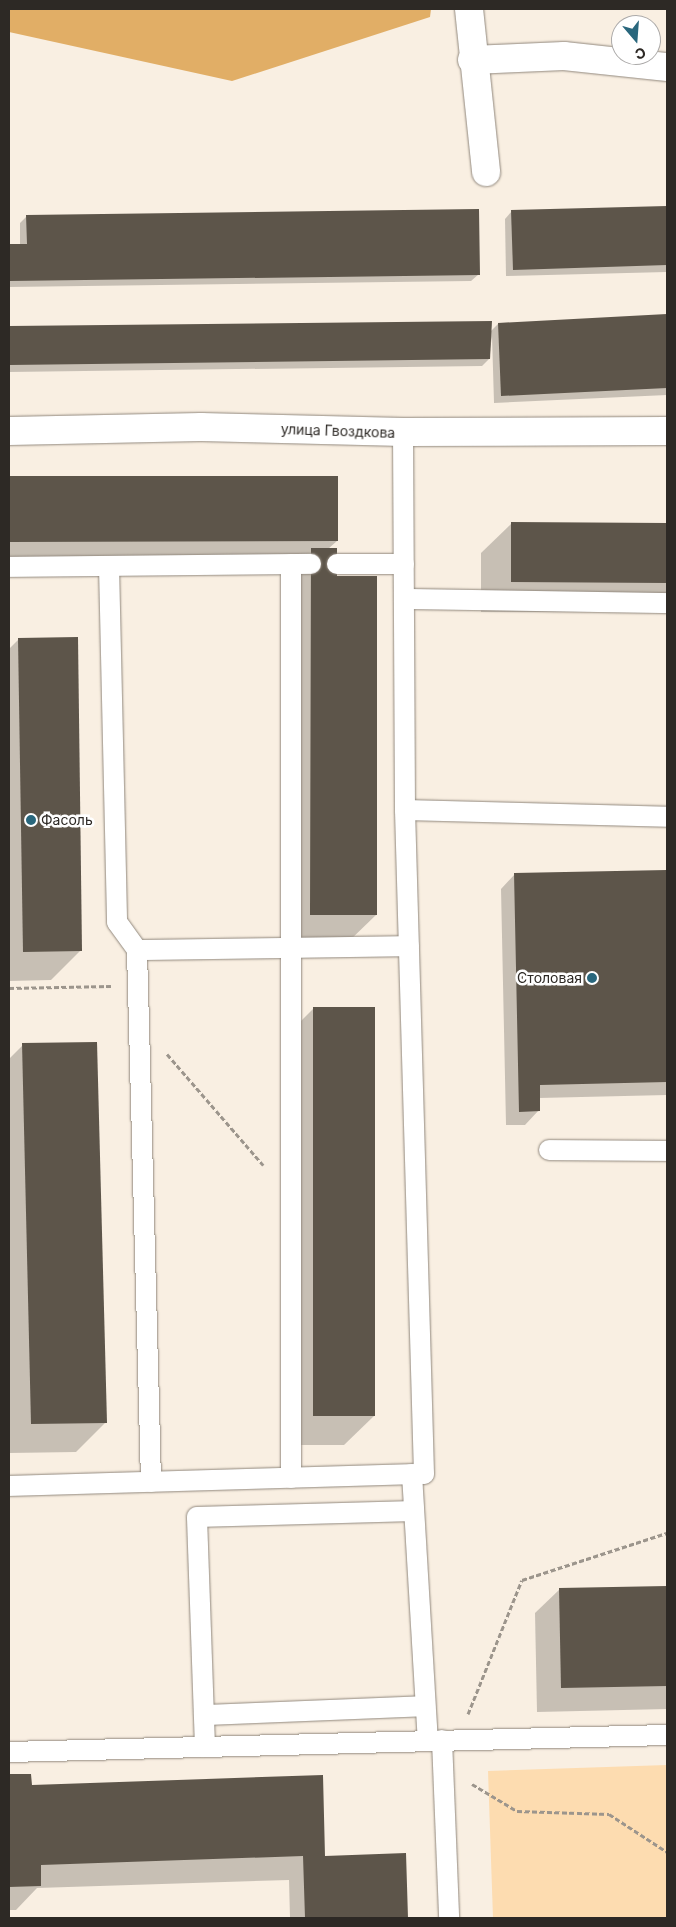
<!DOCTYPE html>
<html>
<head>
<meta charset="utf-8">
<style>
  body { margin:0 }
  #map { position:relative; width:676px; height:1927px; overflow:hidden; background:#f9efe2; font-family:Inter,sans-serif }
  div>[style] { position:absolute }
  .green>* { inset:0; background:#fddcb0 }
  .forest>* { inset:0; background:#e1ae66 }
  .shadow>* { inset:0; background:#0003 }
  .building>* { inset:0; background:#5d554a }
  .path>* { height:3px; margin-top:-1.5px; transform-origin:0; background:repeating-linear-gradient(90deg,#9c958c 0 5px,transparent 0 7.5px) }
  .roads { filter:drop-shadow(0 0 1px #91887d) drop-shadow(0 0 1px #91887d) }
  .service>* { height:20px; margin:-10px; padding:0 10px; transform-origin:10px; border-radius:10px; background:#fff }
  .minor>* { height:28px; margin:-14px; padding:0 14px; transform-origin:14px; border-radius:14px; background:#fff }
  .dots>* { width:14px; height:14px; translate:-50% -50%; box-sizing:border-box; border:2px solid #fff; border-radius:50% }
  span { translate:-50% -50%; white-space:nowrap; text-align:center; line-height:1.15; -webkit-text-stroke:5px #fff; paint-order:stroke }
  .street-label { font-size:14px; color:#2d2925 }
  .poi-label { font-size:14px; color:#2d2925 }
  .left { translate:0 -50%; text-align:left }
  .right { translate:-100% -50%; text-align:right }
  .frame { position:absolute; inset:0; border:10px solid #2d2925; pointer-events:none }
  .north { position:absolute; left:611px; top:15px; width:50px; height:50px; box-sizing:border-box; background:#fff; border:1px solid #aba9a8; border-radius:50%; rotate:162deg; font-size:14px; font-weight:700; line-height:20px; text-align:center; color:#2d2925 }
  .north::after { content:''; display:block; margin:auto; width:18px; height:22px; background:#29677d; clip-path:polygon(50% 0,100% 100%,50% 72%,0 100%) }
</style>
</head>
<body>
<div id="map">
  <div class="green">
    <i style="clip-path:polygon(667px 1765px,667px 1918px,493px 1918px,488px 1771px)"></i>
  </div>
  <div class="forest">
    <i style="clip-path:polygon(9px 9px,431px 9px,430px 17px,232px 81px,9px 32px)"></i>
  </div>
  <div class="shadow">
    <i style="clip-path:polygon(667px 207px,667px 272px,506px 276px,505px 219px,512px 211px)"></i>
    <i style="clip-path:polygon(27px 216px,479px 274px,471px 281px,9px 287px,9px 245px,20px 245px,20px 223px)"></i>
    <i style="clip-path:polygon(667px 316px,667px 395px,494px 403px,492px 336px,489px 359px,482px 366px,9px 372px,9px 327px,490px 322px,490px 332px,498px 324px)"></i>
    <i style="clip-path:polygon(9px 478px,337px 478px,337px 541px,328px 549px,335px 577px,376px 915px,346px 944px,281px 944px,291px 571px,9px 571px)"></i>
    <i style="clip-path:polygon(511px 524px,667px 524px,667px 612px,481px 612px,481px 553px)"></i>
    <i style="clip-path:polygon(19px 639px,81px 950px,51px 980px,9px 981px,9px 649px)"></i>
    <i style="clip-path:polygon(667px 871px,667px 1095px,539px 1098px,539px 1110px,525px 1125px,506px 1125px,501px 889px,515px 874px)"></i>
    <i style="clip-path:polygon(314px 1008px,374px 1416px,344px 1445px,284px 1445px,284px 1038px)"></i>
    <i style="clip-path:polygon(23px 1045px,106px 1422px,76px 1452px,9px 1453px,9px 1059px)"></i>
    <i style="clip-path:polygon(667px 1587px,667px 1709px,537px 1712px,535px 1613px,560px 1589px)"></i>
    <i style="clip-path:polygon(30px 1775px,30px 1786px,324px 1857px,405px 1854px,407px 1918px,290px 1918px,289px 1880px,37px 1888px,16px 1910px,9px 1910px,9px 1776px)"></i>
  </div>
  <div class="building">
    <i style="clip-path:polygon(667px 206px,667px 265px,513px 270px,511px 210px)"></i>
    <i style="clip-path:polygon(479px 209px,480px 275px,9px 281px,9px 244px,27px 244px,26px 215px)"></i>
    <i style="clip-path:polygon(667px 314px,667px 388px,501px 396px,498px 323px)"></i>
    <i style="clip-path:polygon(492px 321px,490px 359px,9px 365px,9px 326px)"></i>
    <i style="clip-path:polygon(9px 476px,338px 476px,338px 541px,9px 542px)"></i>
    <i style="clip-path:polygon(511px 522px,667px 523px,667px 583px,511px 582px)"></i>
    <i style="clip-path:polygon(311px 548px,337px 548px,337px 576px,377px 576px,377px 915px,310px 915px)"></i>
    <i style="clip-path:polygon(78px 637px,82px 951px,23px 952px,18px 638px)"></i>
    <i style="clip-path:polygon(667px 870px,667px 1082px,540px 1085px,540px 1111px,519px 1112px,514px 873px)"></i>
    <i style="clip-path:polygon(313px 1007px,375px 1007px,375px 1416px,313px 1416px)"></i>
    <i style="clip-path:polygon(97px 1042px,107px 1423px,31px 1424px,22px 1043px)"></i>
    <i style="clip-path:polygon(667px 1586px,667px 1686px,561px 1688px,559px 1588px)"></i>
    <i style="clip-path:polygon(9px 1774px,31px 1774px,32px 1785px,323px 1775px,325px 1856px,406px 1853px,408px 1918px,305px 1918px,303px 1856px,41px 1865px,41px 1886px,9px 1887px)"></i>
  </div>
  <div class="path">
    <i style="left:9px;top:988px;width:102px;rotate:-1.1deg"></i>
    <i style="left:167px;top:1054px;width:147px;rotate:49.1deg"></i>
    <i style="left:468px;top:1714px;width:144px;rotate:-68.1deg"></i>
    <i style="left:522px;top:1580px;width:152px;rotate:-18deg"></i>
    <i style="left:472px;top:1784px;width:52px;rotate:31deg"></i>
    <i style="left:517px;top:1811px;width:92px;rotate:1.9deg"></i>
    <i style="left:609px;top:1814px;width:69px;rotate:33.2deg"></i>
  </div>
  <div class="roads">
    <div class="service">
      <i style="left:337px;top:564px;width:67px"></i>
      <i style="left:109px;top:566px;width:356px;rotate:88.7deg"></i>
      <i style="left:117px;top:922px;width:34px;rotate:54deg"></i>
      <i style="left:137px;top:950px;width:532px;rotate:88.49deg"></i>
      <i style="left:9px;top:567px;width:302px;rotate:-0.6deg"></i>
      <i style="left:404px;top:599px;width:263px;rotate:0.9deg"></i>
      <i style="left:405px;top:810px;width:262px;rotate:1.5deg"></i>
      <i style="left:137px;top:950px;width:272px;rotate:-0.8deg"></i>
      <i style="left:549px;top:1150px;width:118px;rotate:0.5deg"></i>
      <i style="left:412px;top:1474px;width:266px;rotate:86.6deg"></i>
      <i style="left:291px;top:1478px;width:914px;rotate:-90deg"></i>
      <i style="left:9px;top:1486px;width:415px;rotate:-1.7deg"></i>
      <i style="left:424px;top:1474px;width:664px;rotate:-91.64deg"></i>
      <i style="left:405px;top:810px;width:378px;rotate:-90.3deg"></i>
      <i style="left:204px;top:1715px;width:221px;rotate:-2.3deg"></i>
      <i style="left:442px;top:1740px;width:178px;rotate:87.7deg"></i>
      <i style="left:205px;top:1747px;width:230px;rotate:-92deg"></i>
      <i style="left:197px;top:1517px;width:217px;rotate:-1.6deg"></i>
      <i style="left:9px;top:1752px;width:658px;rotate:-1.48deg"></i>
    </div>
    <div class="minor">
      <i style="left:469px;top:9px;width:164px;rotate:84deg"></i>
      <i style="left:472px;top:60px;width:92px;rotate:-2.5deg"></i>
      <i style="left:564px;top:56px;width:104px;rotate:6.1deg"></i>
      <i style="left:9px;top:431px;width:192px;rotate:-1.2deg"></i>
      <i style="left:201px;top:427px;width:202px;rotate:1.4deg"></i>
      <i style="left:403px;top:432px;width:264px;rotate:-0.2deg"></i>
    </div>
  </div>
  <div class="dots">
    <i style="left:31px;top:820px;background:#29677d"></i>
    <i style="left:592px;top:978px;background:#29677d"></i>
  </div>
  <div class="street-label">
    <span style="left:338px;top:431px;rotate:2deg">улица Гвоздкова</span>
  </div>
  <div class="poi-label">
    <span class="left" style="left:41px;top:820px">Фасоль</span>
    <span class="right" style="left:582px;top:978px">Столовая</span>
  </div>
  <div class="frame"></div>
  <div class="north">С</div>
</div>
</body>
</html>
